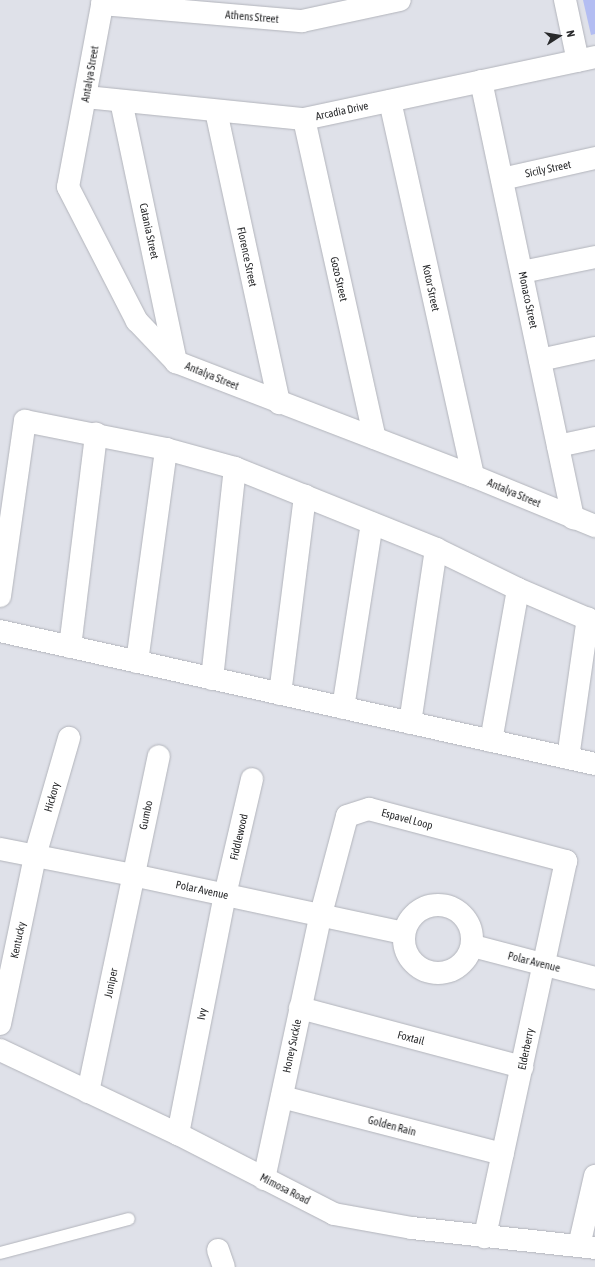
<!DOCTYPE html>
<html>
<head>
<meta charset="utf-8">
<style>
  body { margin:0 }
  #map { position:relative; width:595px; height:1267px; overflow:hidden; background:#dfe1e9; font-family:"Asap Condensed",sans-serif }
  div>[style] { position:absolute }
  .green>* { inset:0; background:#b3bdf2 }
  .roads { filter:drop-shadow(0 0 1px #b2b4bb) drop-shadow(0 0 1px #b2b4bb) }
  .lane>* { height:12px; margin:-6px; padding:0 6px; transform-origin:6px; border-radius:6px; background:#fff }
  .street>* { height:22px; margin:-11px; padding:0 11px; transform-origin:11px; border-radius:11px; background:#fff }
  .street>.ring { margin:-11px; padding:0; box-sizing:content-box; background:none; border:22px solid #fff; border-radius:50% }
  span { translate:-50% -50%; white-space:nowrap; text-align:center; line-height:1.15; -webkit-text-stroke:4px #fff; paint-order:stroke }
  .street-label { font-size:11px; color:#28292b }
  .north { position:absolute; left:539px; top:16px; width:40px; height:40px; -webkit-text-stroke:3px #fff; paint-order:stroke; rotate:78deg; font-size:11px; font-weight:700; line-height:16px; text-align:center; color:#28292b }
  .north::after { content:''; display:block; margin:auto; width:14px; height:18px; background:#28292b; clip-path:polygon(50% 0,100% 100%,50% 72%,0 100%) }
</style>
</head>
<body>
<div id="map">
  <div class="green">
    <i style="clip-path:polygon(583px 0,595px 0,595px 34px,591px 35px)"></i>
  </div>
  <div class="roads">
    <div class="lane">
      <i style="left:0;top:1253px;width:133px;rotate:-14.8deg"></i>
    </div>
    <div class="street">
      <i style="left:103px;top:0;width:190px;rotate:100.6deg"></i>
      <i style="left:68px;top:187px;width:151px;rotate:62.8deg"></i>
      <i style="left:137px;top:321px;width:57px;rotate:46.4deg"></i>
      <i style="left:176px;top:362px;width:318px;rotate:21deg"></i>
      <i style="left:473px;top:476px;width:132px;rotate:22.3deg"></i>
      <i style="left:565px;top:0;width:62px;rotate:78deg"></i>
      <i style="left:102px;top:4px;width:201px;rotate:4.9deg"></i>
      <i style="left:302px;top:21px;width:100px;rotate:-12.1deg"></i>
      <i style="left:481px;top:81px;width:447px;rotate:78.1deg"></i>
      <i style="left:86px;top:97px;width:219px;rotate:5.8deg"></i>
      <i style="left:304px;top:119px;width:298px;rotate:-12deg"></i>
      <i style="left:121px;top:101px;width:267px;rotate:78.1deg"></i>
      <i style="left:390px;top:101px;width:384px;rotate:77.5deg"></i>
      <i style="left:216px;top:111px;width:299px;rotate:77.8deg"></i>
      <i style="left:304px;top:119px;width:327px;rotate:77.5deg"></i>
      <i style="left:502px;top:179px;width:95px;rotate:-12.7deg"></i>
      <i style="left:522px;top:272px;width:75px;rotate:-11.6deg"></i>
      <i style="left:540px;top:360px;width:56px;rotate:-12.3deg"></i>
      <i style="left:558px;top:446px;width:38px;rotate:-12deg"></i>
      <i style="left:0;top:596px;width:177px;rotate:-81.9deg"></i>
      <i style="left:25px;top:421px;width:144px;rotate:11.2deg"></i>
      <i style="left:166px;top:449px;width:72px;rotate:15.4deg"></i>
      <i style="left:235px;top:468px;width:217px;rotate:21.9deg"></i>
      <i style="left:436px;top:549px;width:91px;rotate:26deg"></i>
      <i style="left:518px;top:589px;width:84px;rotate:23.2deg"></i>
      <i style="left:0;top:631px;width:610px;rotate:12.6deg"></i>
      <i style="left:70px;top:647px;width:215px;rotate:-83deg"></i>
      <i style="left:137px;top:662px;width:215px;rotate:-82.2deg"></i>
      <i style="left:212px;top:679px;width:212px;rotate:-83.8deg"></i>
      <i style="left:280px;top:694px;width:200px;rotate:-82.8deg"></i>
      <i style="left:343px;top:708px;width:187px;rotate:-81.1deg"></i>
      <i style="left:410px;top:723px;width:176px;rotate:-81.5deg"></i>
      <i style="left:491px;top:741px;width:154px;rotate:-79.9deg"></i>
      <i style="left:568px;top:758px;width:141px;rotate:-81.9deg"></i>
      <i style="left:0;top:849px;width:136px;rotate:11.1deg"></i>
      <i style="left:133px;top:875px;width:277px;rotate:12.1deg"></i>
      <i class="ring" style="left:404px;top:905px;width:46px;height:46px"></i>
      <i style="left:473px;top:946px;width:126px;rotate:14.7deg"></i>
      <i style="left:300px;top:1008px;width:230px;rotate:14.9deg"></i>
      <i style="left:0;top:1024px;width:172px;rotate:-78.2deg"></i>
      <i style="left:35px;top:856px;width:123px;rotate:-73.9deg"></i>
      <i style="left:0;top:1050px;width:197px;rotate:25.3deg"></i>
      <i style="left:178px;top:1134px;width:175px;rotate:27.1deg"></i>
      <i style="left:334px;top:1214px;width:79px;rotate:10.2deg"></i>
      <i style="left:412px;top:1228px;width:184px;rotate:6.2deg"></i>
      <i style="left:88px;top:1092px;width:343px;rotate:-78.1deg"></i>
      <i style="left:282px;top:1097px;width:228px;rotate:14.5deg"></i>
      <i style="left:178px;top:1134px;width:244px;rotate:-78.9deg"></i>
      <i style="left:225px;top:895px;width:119px;rotate:-76.9deg"></i>
      <i style="left:264px;top:1179px;width:271px;rotate:-77.9deg"></i>
      <i style="left:321px;top:914px;width:101px;rotate:-75.1deg"></i>
      <i style="left:347px;top:816px;width:23px;rotate:-18deg"></i>
      <i style="left:369px;top:809px;width:204px;rotate:14.8deg"></i>
      <i style="left:566px;top:861px;width:385px;rotate:102.2deg"></i>
      <i style="left:579px;top:1246px;width:72px;rotate:-77.1deg"></i>
      <i style="left:218px;top:1250px;width:18px;rotate:71deg"></i>
    </div>
  </div>
  <div class="street-label">
    <span style="left:252px;top:17px;rotate:5deg">Athens Street</span>
    <span style="left:90px;top:74px;rotate:-80deg">Antalya Street</span>
    <span style="left:342px;top:111px;rotate:-12deg">Arcadia Drive</span>
    <span style="left:548px;top:169px;rotate:-12deg">Sicily Street</span>
    <span style="left:149px;top:231px;rotate:78deg">Catania Street</span>
    <span style="left:247px;top:257px;rotate:78deg">Florence Street</span>
    <span style="left:339px;top:279px;rotate:77deg">Gozo Street</span>
    <span style="left:431px;top:288px;rotate:78deg">Kotor Street</span>
    <span style="left:528px;top:300px;rotate:78deg">Monaco Street</span>
    <span style="left:212px;top:376px;rotate:22deg">Antalya Street</span>
    <span style="left:514px;top:493px;rotate:23deg">Antalya Street</span>
    <span style="left:52px;top:797px;rotate:-74deg">Hickory</span>
    <span style="left:146px;top:815px;rotate:-78deg">Gumbo</span>
    <span style="left:407px;top:819px;rotate:15deg">Espavel Loop</span>
    <span style="left:239px;top:837px;rotate:-77deg">Fiddlewood</span>
    <span style="left:202px;top:890px;rotate:12deg">Polar Avenue</span>
    <span style="left:18px;top:940px;rotate:-78deg">Kentucky</span>
    <span style="left:534px;top:962px;rotate:14deg">Polar Avenue</span>
    <span style="left:111px;top:983px;rotate:-78deg">Juniper</span>
    <span style="left:202px;top:1014px;rotate:-79deg">Ivy</span>
    <span style="left:411px;top:1038px;rotate:15deg">Foxtail</span>
    <span style="left:292px;top:1046px;rotate:-78deg">Honey Suckle</span>
    <span style="left:526px;top:1049px;rotate:-78deg">Elderberry</span>
    <span style="left:392px;top:1126px;rotate:15deg">Golden Rain</span>
    <span style="left:285px;top:1189px;rotate:27deg">Mimosa Road</span>
  </div>
  <div class="north">N</div>
</div>
</body>
</html>
